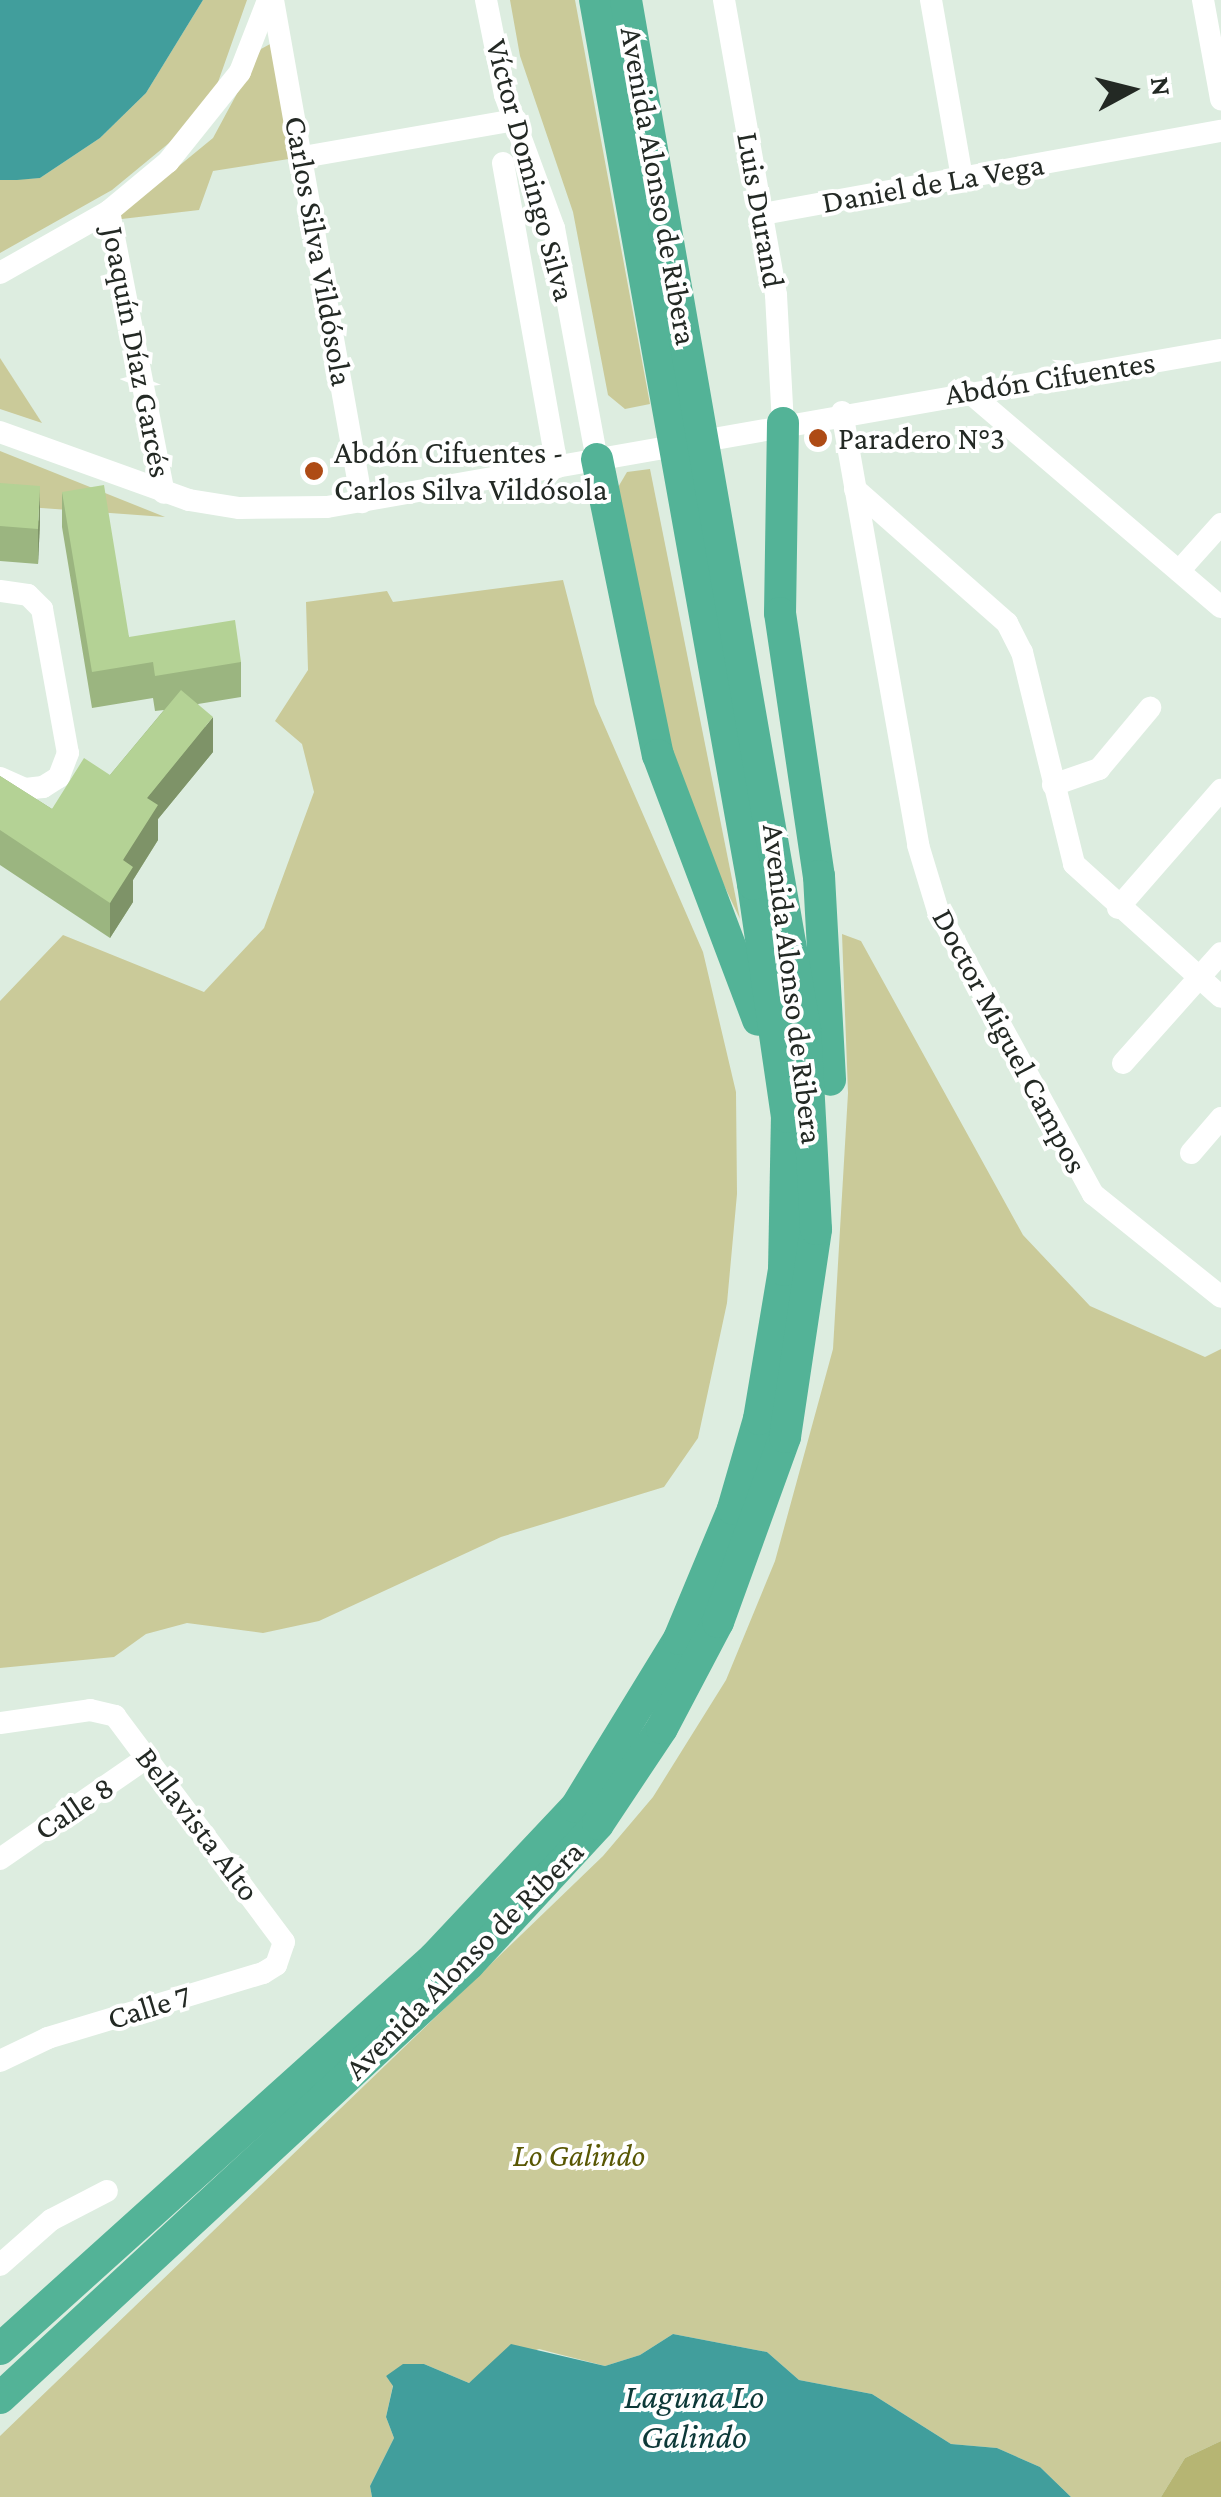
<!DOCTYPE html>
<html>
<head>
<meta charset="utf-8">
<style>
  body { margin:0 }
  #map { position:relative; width:1221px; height:2497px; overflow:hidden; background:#ddede0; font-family:"Crimson Pro",serif }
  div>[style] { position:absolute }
  .green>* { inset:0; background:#caca99 }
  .forest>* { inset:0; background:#b6b573 }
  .water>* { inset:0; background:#419e9c }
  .minor>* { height:22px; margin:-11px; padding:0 11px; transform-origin:11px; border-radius:11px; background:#fff }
  .highway>* { height:32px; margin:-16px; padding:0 16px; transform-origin:16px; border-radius:16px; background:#53b397 }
  .wall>* { inset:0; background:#9bb580 }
  .shaded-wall>* { inset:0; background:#7e9368 }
  .building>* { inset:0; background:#b4d295 }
  .dots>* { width:28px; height:28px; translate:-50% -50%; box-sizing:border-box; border:5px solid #fff; border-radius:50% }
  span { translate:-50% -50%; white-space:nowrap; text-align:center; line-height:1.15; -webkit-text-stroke:8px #fff; paint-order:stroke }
  .street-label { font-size:32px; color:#232924 }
  .poi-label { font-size:32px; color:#232924 }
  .left { translate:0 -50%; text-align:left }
  .park-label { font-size:32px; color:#595704; font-style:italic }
  .water-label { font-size:35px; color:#0d3938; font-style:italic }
  .north { position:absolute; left:1081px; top:40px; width:100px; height:100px; -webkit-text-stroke:8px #fff; paint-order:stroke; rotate:83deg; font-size:28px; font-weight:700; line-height:40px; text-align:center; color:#232924 }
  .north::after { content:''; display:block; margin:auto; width:35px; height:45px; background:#232924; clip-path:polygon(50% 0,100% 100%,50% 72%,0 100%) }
</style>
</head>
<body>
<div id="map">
  <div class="green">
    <i style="clip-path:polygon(203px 0,247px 0,217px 85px,180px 134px,112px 190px,0 253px,0 180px,40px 178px,100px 138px,146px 93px)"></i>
    <i style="clip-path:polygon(510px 0,575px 0,650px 404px,625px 409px,608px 395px,573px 212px,520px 56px)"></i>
    <i style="clip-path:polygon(272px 43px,295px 158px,213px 171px,199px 210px,113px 220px,213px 138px,261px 49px)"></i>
    <i style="clip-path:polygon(0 358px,42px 423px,0 409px)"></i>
    <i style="clip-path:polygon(0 451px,165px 517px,0 505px)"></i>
    <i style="clip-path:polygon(650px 469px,740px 919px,677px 786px,617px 489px,627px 472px)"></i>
    <i style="clip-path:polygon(563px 580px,595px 704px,703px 952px,736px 1092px,737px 1194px,727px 1303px,698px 1438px,664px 1487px,501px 1537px,319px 1621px,263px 1633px,187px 1623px,146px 1634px,114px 1657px,0 1668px,0 1001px,63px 935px,204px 992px,264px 928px,314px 792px,302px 744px,275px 721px,308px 670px,306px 602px,387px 591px,393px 602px)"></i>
    <i style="clip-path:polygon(842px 934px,861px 941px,1023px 1235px,1090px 1306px,1205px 1357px,1221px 1349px,1221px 2441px,1185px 2458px,1161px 2497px,1071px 2497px,1040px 2467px,997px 2448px,951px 2444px,872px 2394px,799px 2380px,767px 2352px,673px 2334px,640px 2355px,605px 2366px,539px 2349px,489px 2367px,469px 2383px,424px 2364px,386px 2376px,393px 2385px,386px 2417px,394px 2438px,370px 2486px,372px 2497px,0 2497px,0 2436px,603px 1856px,653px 1797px,726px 1680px,775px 1561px,833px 1349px,848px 1093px)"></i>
  </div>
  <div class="forest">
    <i style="clip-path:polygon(1221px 2441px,1221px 2497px,1161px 2497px,1185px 2458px)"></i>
  </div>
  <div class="water">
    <i style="clip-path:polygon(0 0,203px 0,146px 93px,100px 138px,40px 178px,17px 180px,0 180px)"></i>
    <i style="clip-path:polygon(673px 2334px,767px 2352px,799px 2380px,872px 2394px,951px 2444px,997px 2448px,1040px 2467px,1071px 2497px,372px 2497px,370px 2486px,394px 2438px,386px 2417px,393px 2386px,386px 2376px,403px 2364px,424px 2364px,469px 2383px,511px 2344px,605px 2366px,640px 2355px)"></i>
  </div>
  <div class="minor">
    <i style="left:273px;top:0;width:510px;rotate:79.95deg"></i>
    <i style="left:486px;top:0;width:97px;rotate:78.7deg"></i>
    <i style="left:505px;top:95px;width:142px;rotate:69.8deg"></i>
    <i style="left:554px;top:228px;width:235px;rotate:79.5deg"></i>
    <i style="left:724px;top:0;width:300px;rotate:80deg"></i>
    <i style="left:776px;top:295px;width:128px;rotate:86.9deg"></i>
    <i style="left:931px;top:0;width:181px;rotate:80.1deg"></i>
    <i style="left:1203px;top:0;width:101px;rotate:79.7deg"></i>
    <i style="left:303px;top:157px;width:216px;rotate:-9.9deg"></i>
    <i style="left:503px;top:163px;width:309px;rotate:79.9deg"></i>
    <i style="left:109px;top:211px;width:287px;rotate:79deg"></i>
    <i style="left:763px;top:214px;width:465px;rotate:-10.3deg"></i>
    <i style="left:0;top:273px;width:125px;rotate:-29.6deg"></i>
    <i style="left:109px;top:211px;width:77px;rotate:-39.7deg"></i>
    <i style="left:168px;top:162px;width:115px;rotate:-51.3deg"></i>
    <i style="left:240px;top:72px;width:77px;rotate:-68.7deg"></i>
    <i style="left:969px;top:392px;width:331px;rotate:40.5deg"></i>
    <i style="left:842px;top:412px;width:440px;rotate:80deg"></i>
    <i style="left:918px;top:845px;width:69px;rotate:73.1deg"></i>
    <i style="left:938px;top:911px;width:323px;rotate:61.3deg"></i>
    <i style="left:1093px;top:1194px;width:164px;rotate:38.8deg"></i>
    <i style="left:0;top:432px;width:201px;rotate:19.8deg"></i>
    <i style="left:189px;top:500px;width:51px;rotate:9.1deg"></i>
    <i style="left:239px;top:508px;width:88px;rotate:-0.7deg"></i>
    <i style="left:327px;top:507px;width:908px;rotate:-9.96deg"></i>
    <i style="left:855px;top:489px;width:203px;rotate:41.4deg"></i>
    <i style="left:1007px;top:623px;width:33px;rotate:63deg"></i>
    <i style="left:1022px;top:652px;width:218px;rotate:76.2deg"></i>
    <i style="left:1074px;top:864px;width:198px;rotate:42.1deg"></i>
    <i style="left:1179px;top:571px;width:63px;rotate:-48.2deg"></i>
    <i style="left:0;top:591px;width:28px;rotate:8deg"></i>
    <i style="left:28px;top:595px;width:20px;rotate:45deg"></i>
    <i style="left:42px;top:609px;width:146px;rotate:79.8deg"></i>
    <i style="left:68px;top:753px;width:26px;rotate:111deg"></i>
    <i style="left:59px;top:777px;width:19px;rotate:148deg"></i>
    <i style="left:43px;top:787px;width:18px;rotate:174deg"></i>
    <i style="left:25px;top:789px;width:27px;rotate:-156deg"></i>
    <i style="left:1053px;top:785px;width:49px;rotate:-19.2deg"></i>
    <i style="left:1099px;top:769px;width:80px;rotate:-50.1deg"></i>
    <i style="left:1118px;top:908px;width:157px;rotate:-48.9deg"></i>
    <i style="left:1123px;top:1063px;width:147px;rotate:-48.3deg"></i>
    <i style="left:1191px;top:1153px;width:46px;rotate:-49.4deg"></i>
    <i style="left:0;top:1723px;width:91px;rotate:-8.2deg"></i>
    <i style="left:90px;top:1710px;width:26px;rotate:13deg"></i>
    <i style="left:115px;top:1716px;width:282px;rotate:53.2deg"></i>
    <i style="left:284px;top:1942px;width:24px;rotate:109deg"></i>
    <i style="left:276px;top:1965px;width:15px;rotate:148deg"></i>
    <i style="left:263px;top:1973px;width:225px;rotate:163.2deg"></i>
    <i style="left:48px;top:2038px;width:53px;rotate:154.4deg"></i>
    <i style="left:0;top:1859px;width:180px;rotate:-34.6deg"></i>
    <i style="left:0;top:2265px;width:68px;rotate:-41.4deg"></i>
    <i style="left:51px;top:2220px;width:63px;rotate:-27.4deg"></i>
  </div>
  <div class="highway">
    <i style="left:783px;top:423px;width:190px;rotate:90.9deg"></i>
    <i style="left:780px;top:613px;width:266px;rotate:81.6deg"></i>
    <i style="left:819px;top:876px;width:204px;rotate:86.9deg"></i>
    <i style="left:597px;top:459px;width:302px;rotate:78.4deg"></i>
    <i style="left:658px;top:755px;width:283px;rotate:69.3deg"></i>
    <i style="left:0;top:2349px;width:584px;rotate:-42.02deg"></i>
    <i style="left:434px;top:1958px;width:207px;rotate:-46.8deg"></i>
    <i style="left:576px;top:1807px;width:197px;rotate:-58.5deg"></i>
    <i style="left:679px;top:1639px;width:141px;rotate:-67.4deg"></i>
    <i style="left:733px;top:1509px;width:94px;rotate:-73.9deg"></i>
    <i style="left:759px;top:1419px;width:151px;rotate:-80.5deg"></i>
    <i style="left:784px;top:1270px;width:153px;rotate:-88.9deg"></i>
    <i style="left:787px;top:1117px;width:235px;rotate:-98.3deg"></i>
    <i style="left:753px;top:884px;width:898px;rotate:-100.13deg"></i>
    <i style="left:0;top:2398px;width:639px;rotate:-42.78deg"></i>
    <i style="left:469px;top:1964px;width:190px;rotate:-47.3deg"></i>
    <i style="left:598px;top:1824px;width:115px;rotate:-56.3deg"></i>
    <i style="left:662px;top:1728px;width:120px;rotate:-62.2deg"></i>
    <i style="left:718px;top:1622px;width:197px;rotate:-70.1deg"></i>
    <i style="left:785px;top:1437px;width:210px;rotate:-81.5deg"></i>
    <i style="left:816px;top:1229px;width:200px;rotate:-93.1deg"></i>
    <i style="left:805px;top:1029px;width:1044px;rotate:-99.87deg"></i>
  </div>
  <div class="wall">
    <i style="clip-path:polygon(0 483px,40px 522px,38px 564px,0 561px)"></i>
    <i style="clip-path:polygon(62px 492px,129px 637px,241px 662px,241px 697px,198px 704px,213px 752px,158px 819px,158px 840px,133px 880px,133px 902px,110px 938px,0 865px,0 776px,52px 809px,110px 775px,164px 710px,155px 711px,153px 698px,92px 708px,62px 527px)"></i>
  </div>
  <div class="shaded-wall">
    <i style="clip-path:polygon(40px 486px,40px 522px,38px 564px,38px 529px)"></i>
    <i style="clip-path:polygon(213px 717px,213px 752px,158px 819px,158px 840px,133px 880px,133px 902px,110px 938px,110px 903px,123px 860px,147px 798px)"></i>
  </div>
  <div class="building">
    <i style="clip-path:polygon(0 483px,40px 486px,38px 529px,0 526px)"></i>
    <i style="clip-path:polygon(104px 485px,129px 637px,235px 620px,241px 662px,155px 676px,153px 662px,92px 672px,62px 492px)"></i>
    <i style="clip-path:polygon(181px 690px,213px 717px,147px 798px,158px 805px,123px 860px,133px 867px,110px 903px,0 830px,0 776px,52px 809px,84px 758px,110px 775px)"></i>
  </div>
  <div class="dots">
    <i style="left:818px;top:438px;background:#ae4b15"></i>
    <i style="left:314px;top:471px;background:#ae4b15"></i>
  </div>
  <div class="street-label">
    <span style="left:531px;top:170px;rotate:75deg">Víctor Domingo Silva</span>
    <span style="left:933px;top:183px;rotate:-10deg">Daniel de La Vega</span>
    <span style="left:659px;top:186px;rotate:80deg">Avenida Alonso de Ribera</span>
    <span style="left:761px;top:210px;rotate:80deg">Luis Durand</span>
    <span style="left:319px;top:251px;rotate:80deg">Carlos Silva Vildósola</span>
    <span style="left:137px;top:352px;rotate:79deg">Joaquín Díaz Garcés</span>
    <span style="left:1050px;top:378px;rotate:-9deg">Abdón Cifuentes</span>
    <span style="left:793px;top:984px;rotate:83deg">Avenida Alonso de Ribera</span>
    <span style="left:1010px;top:1041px;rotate:62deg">Doctor Miguel Campos</span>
    <span style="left:74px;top:1808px;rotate:-34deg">Calle 8</span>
    <span style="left:198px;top:1824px;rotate:53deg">Bellavista Alto</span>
    <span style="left:464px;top:1960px;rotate:-45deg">Avenida Alonso de Ribera</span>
    <span style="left:149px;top:2007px;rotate:-17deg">Calle 7</span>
  </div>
  <div class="poi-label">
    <span class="left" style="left:838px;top:438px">Paradero N°3</span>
    <span class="left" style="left:334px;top:471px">Abdón Cifuentes -<br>Carlos Silva Vildósola</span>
  </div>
  <div class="park-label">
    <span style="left:579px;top:2155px">Lo Galindo</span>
  </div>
  <div class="water-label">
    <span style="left:694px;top:2417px">Laguna Lo<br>Galindo</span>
  </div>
  <div class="north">N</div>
</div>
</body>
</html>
